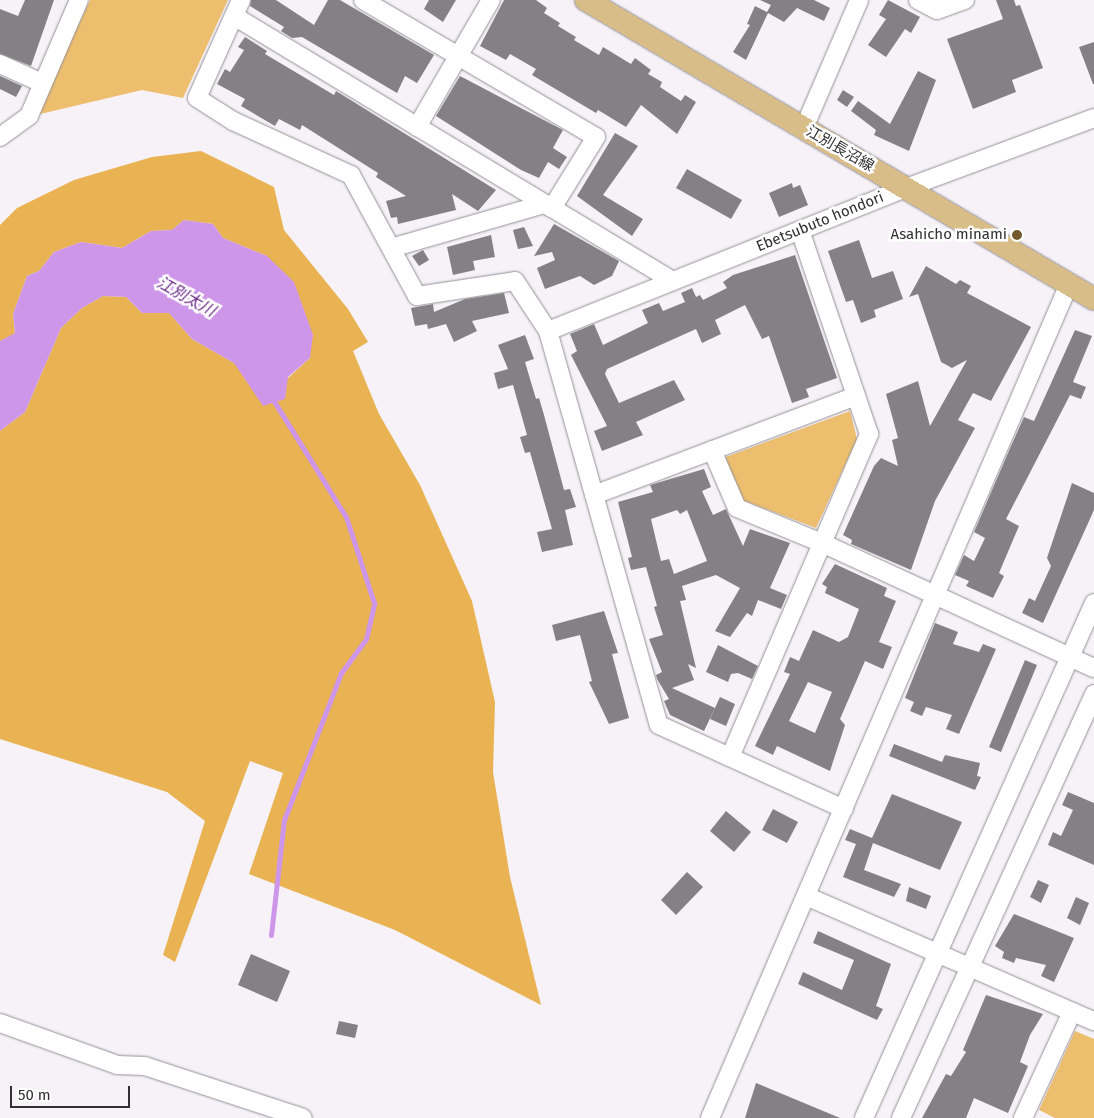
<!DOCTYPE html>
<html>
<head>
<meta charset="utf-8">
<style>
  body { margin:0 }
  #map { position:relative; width:1094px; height:1118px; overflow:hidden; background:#f6f2f8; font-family:"Fira Sans","Noto Sans JP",sans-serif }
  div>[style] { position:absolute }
  .green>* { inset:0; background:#edbe6e }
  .forest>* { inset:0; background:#e9b252 }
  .water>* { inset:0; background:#cd96e9 }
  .stream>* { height:5px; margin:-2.5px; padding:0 2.5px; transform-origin:2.5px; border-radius:2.5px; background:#cd96e9 }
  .building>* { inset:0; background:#848186 }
  .roads { filter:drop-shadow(0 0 1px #949096) drop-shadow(0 0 1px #949096) }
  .minor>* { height:18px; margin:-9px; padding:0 9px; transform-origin:9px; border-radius:9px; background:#fff }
  .major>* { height:22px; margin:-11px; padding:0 11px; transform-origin:11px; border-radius:11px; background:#d9bd89 }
  .dots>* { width:14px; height:14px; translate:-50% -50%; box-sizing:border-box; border:2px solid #fff; border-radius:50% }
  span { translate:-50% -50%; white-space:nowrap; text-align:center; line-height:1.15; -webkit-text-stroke:5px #fff; paint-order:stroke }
  .street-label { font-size:15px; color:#302f31 }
  .poi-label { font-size:15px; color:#302f31 }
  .right { translate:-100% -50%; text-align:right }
  .water-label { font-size:16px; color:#6a2687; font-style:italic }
  .scale { position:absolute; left:10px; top:1086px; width:120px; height:22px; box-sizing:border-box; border:2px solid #302f31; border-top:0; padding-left:6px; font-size:15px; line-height:18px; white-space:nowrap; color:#302f31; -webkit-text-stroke:4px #fff; paint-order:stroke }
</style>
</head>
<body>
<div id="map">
  <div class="green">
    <i style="clip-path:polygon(90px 0,228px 0,183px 98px,142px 90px,36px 115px)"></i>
    <i style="clip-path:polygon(850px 411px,857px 439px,816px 528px,737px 498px,723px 458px)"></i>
    <i style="clip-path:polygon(1075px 1031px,1094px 1039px,1094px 1118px,1055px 1118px,1039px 1110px)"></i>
  </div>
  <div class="forest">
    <i style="clip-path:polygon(201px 151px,274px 187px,284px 230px,348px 309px,368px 342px,353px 351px,379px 414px,420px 485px,472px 601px,495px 702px,493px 772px,510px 877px,541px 1005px,395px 930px,249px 874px,283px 773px,250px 761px,175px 962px,163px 955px,205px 821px,167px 792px,0 739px,0 431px,25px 412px,61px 328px,82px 308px,103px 296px,126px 297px,142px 313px,169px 313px,192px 339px,234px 363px,288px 378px,310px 358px,267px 256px,223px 238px,213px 224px,184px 220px,172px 230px,151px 231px,122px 248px,81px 242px,54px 252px,39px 271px,27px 276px,13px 314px,15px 334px,0 341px,0 225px,17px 208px,74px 180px,152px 157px)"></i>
  </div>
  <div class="water">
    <i style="clip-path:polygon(184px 220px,213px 224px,223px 238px,267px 256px,294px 282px,313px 335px,310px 358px,288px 377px,285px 399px,263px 406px,234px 363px,192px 339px,169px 313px,142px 313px,126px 297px,103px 296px,82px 308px,61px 328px,25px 412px,0 431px,0 341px,15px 333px,13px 314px,27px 276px,39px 271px,54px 252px,81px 242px,122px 248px,151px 231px,172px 230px)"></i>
  </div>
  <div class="stream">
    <i style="left:271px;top:935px;width:116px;rotate:-83.6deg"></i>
    <i style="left:284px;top:820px;width:158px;rotate:-68.8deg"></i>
    <i style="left:341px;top:673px;width:42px;rotate:-53.7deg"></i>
    <i style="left:366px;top:639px;width:37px;rotate:-77deg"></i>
    <i style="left:374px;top:603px;width:90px;rotate:-108deg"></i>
    <i style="left:346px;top:517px;width:140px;rotate:-121.9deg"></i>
  </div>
  <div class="building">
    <i style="clip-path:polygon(25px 0,54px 0,31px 66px,0 54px,0 9px,18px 16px)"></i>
    <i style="clip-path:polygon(251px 0,276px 0,314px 25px,328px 0,340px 0,434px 55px,417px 83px,405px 76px,397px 93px,302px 37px,292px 38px,281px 31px,284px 27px,250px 6px)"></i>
    <i style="clip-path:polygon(429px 0,456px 0,443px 22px,424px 9px)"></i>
    <i style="clip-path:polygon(504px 0,536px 0,547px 8px,544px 13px,560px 23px,558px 26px,576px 37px,574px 40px,599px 55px,603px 47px,631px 64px,635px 58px,651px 70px,648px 74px,662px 82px,660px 87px,681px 101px,685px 95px,696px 102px,677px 134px,641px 105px,626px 127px,598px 110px,596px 113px,532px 75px,536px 69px,510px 54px,506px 60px,480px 46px)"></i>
    <i style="clip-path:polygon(760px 0,814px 0,830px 8px,824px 21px,797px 8px,784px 22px,768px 13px,746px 60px,733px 52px,750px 25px,747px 24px,755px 6px,767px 12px,771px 5px)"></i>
    <i style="clip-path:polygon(888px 0,920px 17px,911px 33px,905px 29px,886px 57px,868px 45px,886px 19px,879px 15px)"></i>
    <i style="clip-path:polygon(996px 0,1014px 0,1016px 6px,1020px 5px,1043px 68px,1012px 80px,1016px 92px,973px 109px,947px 39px,1003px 19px)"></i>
    <i style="clip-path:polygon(245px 37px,267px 51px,265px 54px,334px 95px,336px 91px,496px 190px,478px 211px,452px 194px,456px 210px,398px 224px,397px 217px,391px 218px,386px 201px,406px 196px,376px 177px,378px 173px,302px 125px,300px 130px,279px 119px,275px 126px,241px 106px,245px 99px,217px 84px,225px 69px,230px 72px,244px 50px,238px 47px)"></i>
    <i style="clip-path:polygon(1094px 42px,1094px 84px,1093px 84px,1079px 47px)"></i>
    <i style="clip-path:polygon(918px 71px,936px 80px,909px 151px,874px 135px,876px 130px,851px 111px,858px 101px,890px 124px)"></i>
    <i style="clip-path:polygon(0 76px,22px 86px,16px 97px,0 89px)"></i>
    <i style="clip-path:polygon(460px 76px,563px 130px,553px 148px,567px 157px,559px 169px,548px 162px,539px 178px,521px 170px,436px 116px)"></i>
    <i style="clip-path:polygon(843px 90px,854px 97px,847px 107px,837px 100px)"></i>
    <i style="clip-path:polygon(615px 133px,638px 146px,603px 195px,643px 219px,632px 236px,577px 196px)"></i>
    <i style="clip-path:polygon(687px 169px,742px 200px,731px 219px,676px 188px)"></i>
    <i style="clip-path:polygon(792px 183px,793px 188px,800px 185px,808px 205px,779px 217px,769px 193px)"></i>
    <i style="clip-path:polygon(554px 224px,619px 261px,612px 276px,594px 285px,580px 276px,545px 289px,537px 268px,555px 260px,552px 252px,534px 256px)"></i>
    <i style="clip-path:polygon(524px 227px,533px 246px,518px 249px,513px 230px)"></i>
    <i style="clip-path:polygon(491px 235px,495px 257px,473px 261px,475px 270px,453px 275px,447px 247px)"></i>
    <i style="clip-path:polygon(859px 240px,872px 278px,893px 271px,903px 299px,874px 310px,876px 317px,861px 323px,853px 300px,846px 302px,828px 251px)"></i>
    <i style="clip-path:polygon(423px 250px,429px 260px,419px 266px,412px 256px)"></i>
    <i style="clip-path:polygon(795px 255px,837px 378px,806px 389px,809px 397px,792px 403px,769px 336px,762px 339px,745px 305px,715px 320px,721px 334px,702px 343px,696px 329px,607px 369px,605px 374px,619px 403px,674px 380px,685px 400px,636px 422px,643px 435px,602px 451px,594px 431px,607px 426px,571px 355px,577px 351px,570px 334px,594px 324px,603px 345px,648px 323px,642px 310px,659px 303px,663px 311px,685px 302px,681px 293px,692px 288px,696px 297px,700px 295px,703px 300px,727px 288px,723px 282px,733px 275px)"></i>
    <i style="clip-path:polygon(926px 266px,956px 284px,960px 280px,971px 286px,967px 293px,1031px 327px,991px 401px,973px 393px,958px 420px,975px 428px,935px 501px,911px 570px,851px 544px,852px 540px,843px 535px,874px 466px,881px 458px,898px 466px,892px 440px,898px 438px,886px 394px,918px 381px,930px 426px,967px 360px,952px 368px,941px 362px,918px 294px,909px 297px)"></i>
    <i style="clip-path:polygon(504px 293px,509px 313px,472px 321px,477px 331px,454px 342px,446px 324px,428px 329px,427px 324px,415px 326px,411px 308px,433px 304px,434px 312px,465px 299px)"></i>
    <i style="clip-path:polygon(1075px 330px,1092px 336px,1073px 382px,1086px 387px,1081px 399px,1070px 395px,1006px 519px,1019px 526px,999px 573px,1004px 576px,993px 598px,966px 586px,969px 581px,955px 575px,964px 555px,974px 561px,985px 538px,974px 532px,1011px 446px,1024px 417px,1034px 421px)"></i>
    <i style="clip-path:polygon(525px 335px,534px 359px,525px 362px,536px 399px,539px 398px,544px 415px,564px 490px,570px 489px,576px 507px,565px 510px,573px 545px,542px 552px,537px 532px,552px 529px,530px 452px,525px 453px,520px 437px,527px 435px,513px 385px,498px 389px,494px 373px,508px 369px,498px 345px)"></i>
    <i style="clip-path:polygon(evenodd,704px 469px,711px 487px,702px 491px,713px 515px,726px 509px,743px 546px,750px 529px,790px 543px,770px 588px,787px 595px,781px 609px,758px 600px,752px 616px,747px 613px,730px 637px,715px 631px,740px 588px,716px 575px,682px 586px,686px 600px,680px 601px,696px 668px,688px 664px,694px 680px,672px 688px,715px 708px,704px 731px,670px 715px,664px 701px,669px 699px,657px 679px,656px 675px,662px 672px,649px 639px,663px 635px,654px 607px,657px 606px,646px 567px,631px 570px,628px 558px,632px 557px,618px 502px,653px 492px,650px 485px,704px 469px,677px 510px,680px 514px,687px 510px,707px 561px,674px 574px,669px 559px,661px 561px,651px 519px,677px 510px)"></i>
    <i style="clip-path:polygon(1072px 483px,1094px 493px,1094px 510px,1043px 623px,1022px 613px,1029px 598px,1035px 601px,1051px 566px,1047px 558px)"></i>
    <i style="clip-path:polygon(evenodd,835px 564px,887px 588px,884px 596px,896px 601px,879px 642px,892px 647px,883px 669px,865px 661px,840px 719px,845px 725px,830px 771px,777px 746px,773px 755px,755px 746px,790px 674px,784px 672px,790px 657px,799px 661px,813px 630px,839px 642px,848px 637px,859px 609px,825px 593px,827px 587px,822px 584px,835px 564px,808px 682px,832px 692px,815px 733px,789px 721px,808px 682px)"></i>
    <i style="clip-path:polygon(604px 611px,618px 653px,612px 654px,629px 718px,609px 724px,589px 682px,592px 681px,580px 635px,556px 641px,552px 625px)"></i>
    <i style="clip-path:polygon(935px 623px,958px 632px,953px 644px,979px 652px,983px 644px,996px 649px,959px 734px,946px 729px,952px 715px,926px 707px,922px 716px,910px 711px,914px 702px,905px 698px)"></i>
    <i style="clip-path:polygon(718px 645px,758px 666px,752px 679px,738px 673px,731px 674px,728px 682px,706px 672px)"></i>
    <i style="clip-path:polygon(1025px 660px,1037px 665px,1001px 752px,989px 747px)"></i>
    <i style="clip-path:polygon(720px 697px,735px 704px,726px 726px,710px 719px)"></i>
    <i style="clip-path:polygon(894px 744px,942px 762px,945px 755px,980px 763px,977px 776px,981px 777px,975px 790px,889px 756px)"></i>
    <i style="clip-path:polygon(1068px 792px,1094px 803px,1094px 865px,1048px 845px,1053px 832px,1061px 836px,1073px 810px,1062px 805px)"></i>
    <i style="clip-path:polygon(892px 794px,962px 822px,940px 870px,873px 843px,864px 870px,901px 884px,894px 897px,843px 877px,856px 844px,845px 840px,850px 829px,872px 838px)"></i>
    <i style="clip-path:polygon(773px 809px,798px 822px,787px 843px,762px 830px)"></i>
    <i style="clip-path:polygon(726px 811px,751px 832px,734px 852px,710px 831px)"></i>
    <i style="clip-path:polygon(687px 872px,703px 887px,676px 915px,661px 900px)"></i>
    <i style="clip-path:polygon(1038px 880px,1049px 885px,1041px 903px,1030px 897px)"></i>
    <i style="clip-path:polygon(909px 887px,931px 896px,926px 909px,906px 901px)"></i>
    <i style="clip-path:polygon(1076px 897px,1089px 903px,1080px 925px,1067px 918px)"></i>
    <i style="clip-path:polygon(1014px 914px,1074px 938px,1054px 982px,1041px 976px,1046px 965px,1016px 958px,1014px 963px,1002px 958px,1004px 952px,995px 946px)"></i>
    <i style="clip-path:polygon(818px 931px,891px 964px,876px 1006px,883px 1009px,877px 1020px,798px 984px,803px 972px,842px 990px,854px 960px,813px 943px)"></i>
    <i style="clip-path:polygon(251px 954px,290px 971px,277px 1002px,238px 985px)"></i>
    <i style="clip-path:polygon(986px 995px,1043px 1014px,1030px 1035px,1020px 1062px,1028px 1066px,1008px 1113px,974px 1098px,966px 1118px,922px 1118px,946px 1074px,951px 1076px,966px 1052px,963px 1050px)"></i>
    <i style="clip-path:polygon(339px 1021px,358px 1025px,355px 1038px,336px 1034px)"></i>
    <i style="clip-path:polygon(756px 1083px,840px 1118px,745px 1118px)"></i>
  </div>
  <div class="roads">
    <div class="minor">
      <i style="left:241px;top:0;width:107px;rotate:114.2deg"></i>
      <i style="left:197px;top:98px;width:43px;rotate:32.6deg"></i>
      <i style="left:233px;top:121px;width:130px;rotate:24.6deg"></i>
      <i style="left:351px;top:175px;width:138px;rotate:61.4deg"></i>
      <i style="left:417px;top:296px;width:99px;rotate:-8.7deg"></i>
      <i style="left:515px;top:281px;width:60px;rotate:56.6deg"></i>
      <i style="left:548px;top:331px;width:409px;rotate:74.3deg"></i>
      <i style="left:659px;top:725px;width:203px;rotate:24.4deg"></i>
      <i style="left:363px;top:0;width:270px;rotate:30.5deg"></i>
      <i style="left:596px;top:137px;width:84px;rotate:121.8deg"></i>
      <i style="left:918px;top:0;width:21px;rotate:28deg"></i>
      <i style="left:937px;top:10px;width:30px;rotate:-20deg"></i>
      <i style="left:234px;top:16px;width:513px;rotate:31.12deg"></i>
      <i style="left:0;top:64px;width:46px;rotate:24.3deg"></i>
      <i style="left:417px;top:127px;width:147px;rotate:-59.8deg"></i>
      <i style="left:804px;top:128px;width:139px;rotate:-66.7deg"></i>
      <i style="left:0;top:137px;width:36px;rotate:-36deg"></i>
      <i style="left:29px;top:116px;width:126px;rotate:-66.7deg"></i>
      <i style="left:391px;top:248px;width:159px;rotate:-16deg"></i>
      <i style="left:548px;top:331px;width:386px;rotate:-21.8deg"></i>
      <i style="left:906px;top:188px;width:201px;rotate:-20.4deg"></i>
      <i style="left:712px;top:450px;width:63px;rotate:66.7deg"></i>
      <i style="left:737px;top:508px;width:92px;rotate:22.4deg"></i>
      <i style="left:822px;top:543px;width:299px;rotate:24.7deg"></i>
      <i style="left:594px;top:495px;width:280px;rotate:-20.7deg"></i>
      <i style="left:730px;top:757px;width:352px;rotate:-66.7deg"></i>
      <i style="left:869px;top:434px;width:215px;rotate:-108.7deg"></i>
      <i style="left:806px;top:896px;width:314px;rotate:23.5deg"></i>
      <i style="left:0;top:1023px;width:124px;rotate:19.7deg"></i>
      <i style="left:117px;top:1065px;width:28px;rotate:2deg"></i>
      <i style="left:145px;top:1066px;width:166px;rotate:18.2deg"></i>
      <i style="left:710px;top:1118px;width:908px;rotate:-66.71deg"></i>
      <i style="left:864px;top:1118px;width:564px;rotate:-65.93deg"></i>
      <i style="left:901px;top:1118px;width:466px;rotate:-65.5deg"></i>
      <i style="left:1023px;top:1118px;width:117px;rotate:-65.2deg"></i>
    </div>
    <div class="major">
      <i style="left:586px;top:0;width:589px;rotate:30.48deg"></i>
    </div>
  </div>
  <div class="dots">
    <i style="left:1017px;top:235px;background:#73592b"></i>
  </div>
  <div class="street-label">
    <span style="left:840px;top:149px;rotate:30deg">江別長沼線</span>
    <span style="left:820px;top:222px;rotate:-22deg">Ebetsubuto hondori</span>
  </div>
  <div class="poi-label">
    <span class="right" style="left:1007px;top:235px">Asahicho minami</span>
  </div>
  <div class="water-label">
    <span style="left:186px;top:297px;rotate:29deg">江別太川</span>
  </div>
  <div class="scale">50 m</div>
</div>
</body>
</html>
